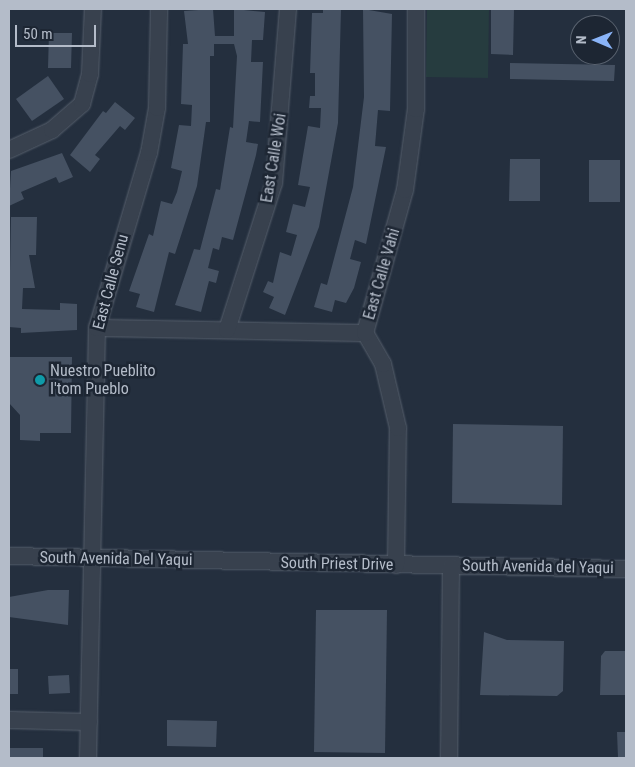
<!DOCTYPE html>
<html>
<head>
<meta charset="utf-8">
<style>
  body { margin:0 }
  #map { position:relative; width:635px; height:767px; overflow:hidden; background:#242f3e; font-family:"Roboto Condensed",sans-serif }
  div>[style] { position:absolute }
  .green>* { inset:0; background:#263c3f }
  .building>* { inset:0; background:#455162 }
  .roads { filter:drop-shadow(0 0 1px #565f6c) drop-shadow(0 0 1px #565f6c) }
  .minor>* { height:16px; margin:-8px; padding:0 8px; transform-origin:8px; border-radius:8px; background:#38414e }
  .dots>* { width:14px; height:14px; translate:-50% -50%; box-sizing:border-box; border:2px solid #1d2633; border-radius:50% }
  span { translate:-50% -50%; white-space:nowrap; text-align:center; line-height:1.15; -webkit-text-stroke:5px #1d2633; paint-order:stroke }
  .street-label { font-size:16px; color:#b4bcc9 }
  .poi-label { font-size:16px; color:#b4bcc9 }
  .left { translate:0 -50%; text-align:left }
  .frame { position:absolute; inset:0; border:10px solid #b4bcc9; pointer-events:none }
  .north { position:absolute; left:570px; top:15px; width:50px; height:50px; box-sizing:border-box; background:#1d2633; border:1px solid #59626f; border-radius:50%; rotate:271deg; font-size:14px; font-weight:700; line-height:20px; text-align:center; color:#b4bcc9 }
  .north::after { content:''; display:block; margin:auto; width:18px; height:22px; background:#8ab4f8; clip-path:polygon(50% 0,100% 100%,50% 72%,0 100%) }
  .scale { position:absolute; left:15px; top:25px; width:81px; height:22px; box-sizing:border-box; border:2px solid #b4bcc9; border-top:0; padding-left:6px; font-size:15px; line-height:18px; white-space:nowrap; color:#b4bcc9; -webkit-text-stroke:4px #1d2633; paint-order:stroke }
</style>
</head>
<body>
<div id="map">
  <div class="green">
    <i style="clip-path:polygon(427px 9px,489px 9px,488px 78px,426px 77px)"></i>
  </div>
  <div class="building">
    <i style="clip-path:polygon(213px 9px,215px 36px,234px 36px,234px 9px,265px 12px,263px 40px,252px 40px,251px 62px,263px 62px,260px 122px,249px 121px,246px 142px,258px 144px,256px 155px,233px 240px,222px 237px,219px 250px,213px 248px,208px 268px,219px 271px,216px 283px,209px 281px,201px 312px,175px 305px,194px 249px,200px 250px,216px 189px,220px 190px,230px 127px,233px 128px,237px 56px,234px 44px,214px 44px,214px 56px,210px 56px,210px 122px,206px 122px,197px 186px,175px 254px,169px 252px,154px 312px,136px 307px,140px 294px,129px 291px,149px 234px,153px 236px,161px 201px,172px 204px,177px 192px,182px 171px,171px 168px,179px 125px,191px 126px,192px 105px,181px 104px,183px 44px,188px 44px,184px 11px)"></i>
    <i style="clip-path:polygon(323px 9px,341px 9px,338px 123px,319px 227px,285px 315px,269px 308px,274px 297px,263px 292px,268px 281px,273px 283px,280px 252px,291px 256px,297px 235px,286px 232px,293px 204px,305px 207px,310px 187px,298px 185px,308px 126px,320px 128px,321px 108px,309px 108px,310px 96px,315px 96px,315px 73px,310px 73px,312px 13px,323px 13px)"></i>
    <i style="clip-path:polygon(363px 9px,392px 14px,390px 111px,378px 110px,375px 146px,386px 147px,366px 244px,355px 240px,350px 259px,361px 262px,354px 288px,346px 303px,335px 300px,332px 312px,314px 307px,321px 283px,327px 285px,353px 187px,364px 97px)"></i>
    <i style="clip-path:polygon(491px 9px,514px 9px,513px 55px,491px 54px)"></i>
    <i style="clip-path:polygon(49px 33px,72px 33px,71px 68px,48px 68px)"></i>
    <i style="clip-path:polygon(510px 63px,615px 65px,614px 81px,510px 79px)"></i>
    <i style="clip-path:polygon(48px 76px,64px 99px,32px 121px,16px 99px)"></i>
    <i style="clip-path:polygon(115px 102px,135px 118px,125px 130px,120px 126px,95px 155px,100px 159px,90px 172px,70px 155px,103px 111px,106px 113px)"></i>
    <i style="clip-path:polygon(62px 153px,73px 177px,59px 183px,56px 177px,21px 192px,24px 199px,9px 206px,11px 171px)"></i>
    <i style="clip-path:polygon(510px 159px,540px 159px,540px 201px,509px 201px)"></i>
    <i style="clip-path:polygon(589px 160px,620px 160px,620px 202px,589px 202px)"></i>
    <i style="clip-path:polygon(11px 217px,37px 217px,36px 255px,29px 255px,35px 288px,23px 288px,22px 309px,60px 310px,60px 303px,77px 304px,77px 330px,21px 333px,21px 328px,9px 327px)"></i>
    <i style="clip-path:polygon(9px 357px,72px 357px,71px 433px,40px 433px,40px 441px,20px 440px,20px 415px,9px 403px)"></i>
    <i style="clip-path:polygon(453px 424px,563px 426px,562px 505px,452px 503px)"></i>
    <i style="clip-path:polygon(48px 590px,69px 590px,68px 625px,9px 617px,9px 597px)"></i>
    <i style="clip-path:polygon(316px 610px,387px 610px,385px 753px,314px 752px)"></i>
    <i style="clip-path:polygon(484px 632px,507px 640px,564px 641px,563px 691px,557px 696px,480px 695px)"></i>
    <i style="clip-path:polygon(605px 651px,626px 651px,626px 695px,600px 695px,601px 656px)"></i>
    <i style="clip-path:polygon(9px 669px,18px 669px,18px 694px,9px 694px)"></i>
    <i style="clip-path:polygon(69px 675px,70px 693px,49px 694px,48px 676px)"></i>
    <i style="clip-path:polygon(167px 720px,217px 721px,216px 747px,167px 746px)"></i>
    <i style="clip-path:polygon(617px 732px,626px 732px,626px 758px,618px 758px)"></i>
    <i style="clip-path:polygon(9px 748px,43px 748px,43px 758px,9px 758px)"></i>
  </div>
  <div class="roads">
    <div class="minor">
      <i style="left:9px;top:150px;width:47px;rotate:-24.9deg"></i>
      <i style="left:52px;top:130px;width:40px;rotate:-41deg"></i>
      <i style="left:82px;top:104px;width:31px;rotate:-75deg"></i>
      <i style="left:90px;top:74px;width:65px;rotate:-87.4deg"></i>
      <i style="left:97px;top:328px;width:268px;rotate:1.1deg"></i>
      <i style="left:227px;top:330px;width:154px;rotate:-72.3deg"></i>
      <i style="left:274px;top:183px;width:175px;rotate:-85.4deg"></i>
      <i style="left:9px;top:556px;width:617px;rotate:1.21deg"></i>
      <i style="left:396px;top:565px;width:137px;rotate:-89.2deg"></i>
      <i style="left:398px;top:428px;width:66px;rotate:-103.2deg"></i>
      <i style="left:383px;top:364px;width:36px;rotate:-120deg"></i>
      <i style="left:365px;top:333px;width:148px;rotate:-74.4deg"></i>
      <i style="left:405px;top:190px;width:82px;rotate:-82.3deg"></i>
      <i style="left:416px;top:109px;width:100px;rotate:-90deg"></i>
      <i style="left:9px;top:720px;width:80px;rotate:1.4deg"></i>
      <i style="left:88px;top:758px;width:430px;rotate:-88.8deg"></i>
      <i style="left:97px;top:328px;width:183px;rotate:-73.5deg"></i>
      <i style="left:149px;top:153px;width:46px;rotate:-79.9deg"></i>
      <i style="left:157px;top:108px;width:99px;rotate:-88.8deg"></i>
      <i style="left:449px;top:758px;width:192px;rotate:-89.4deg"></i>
    </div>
  </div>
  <div class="dots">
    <i style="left:40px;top:380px;background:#0f9aa8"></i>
  </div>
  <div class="street-label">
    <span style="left:274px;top:158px;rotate:-81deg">East Calle Woi</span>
    <span style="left:382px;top:274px;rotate:-74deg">East Calle Vahi</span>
    <span style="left:111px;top:282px;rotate:-75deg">East Calle Senu</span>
    <span style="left:116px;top:559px;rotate:1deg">South Avenida Del Yaqui</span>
    <span style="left:337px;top:564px;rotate:1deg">South Priest Drive</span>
    <span style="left:538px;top:567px;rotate:1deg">South Avenida del Yaqui</span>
  </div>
  <div class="poi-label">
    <span class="left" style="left:50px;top:380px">Nuestro Pueblito<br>I'tom Pueblo</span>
  </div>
  <div class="frame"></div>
  <div class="north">N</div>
  <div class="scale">50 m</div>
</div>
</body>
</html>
